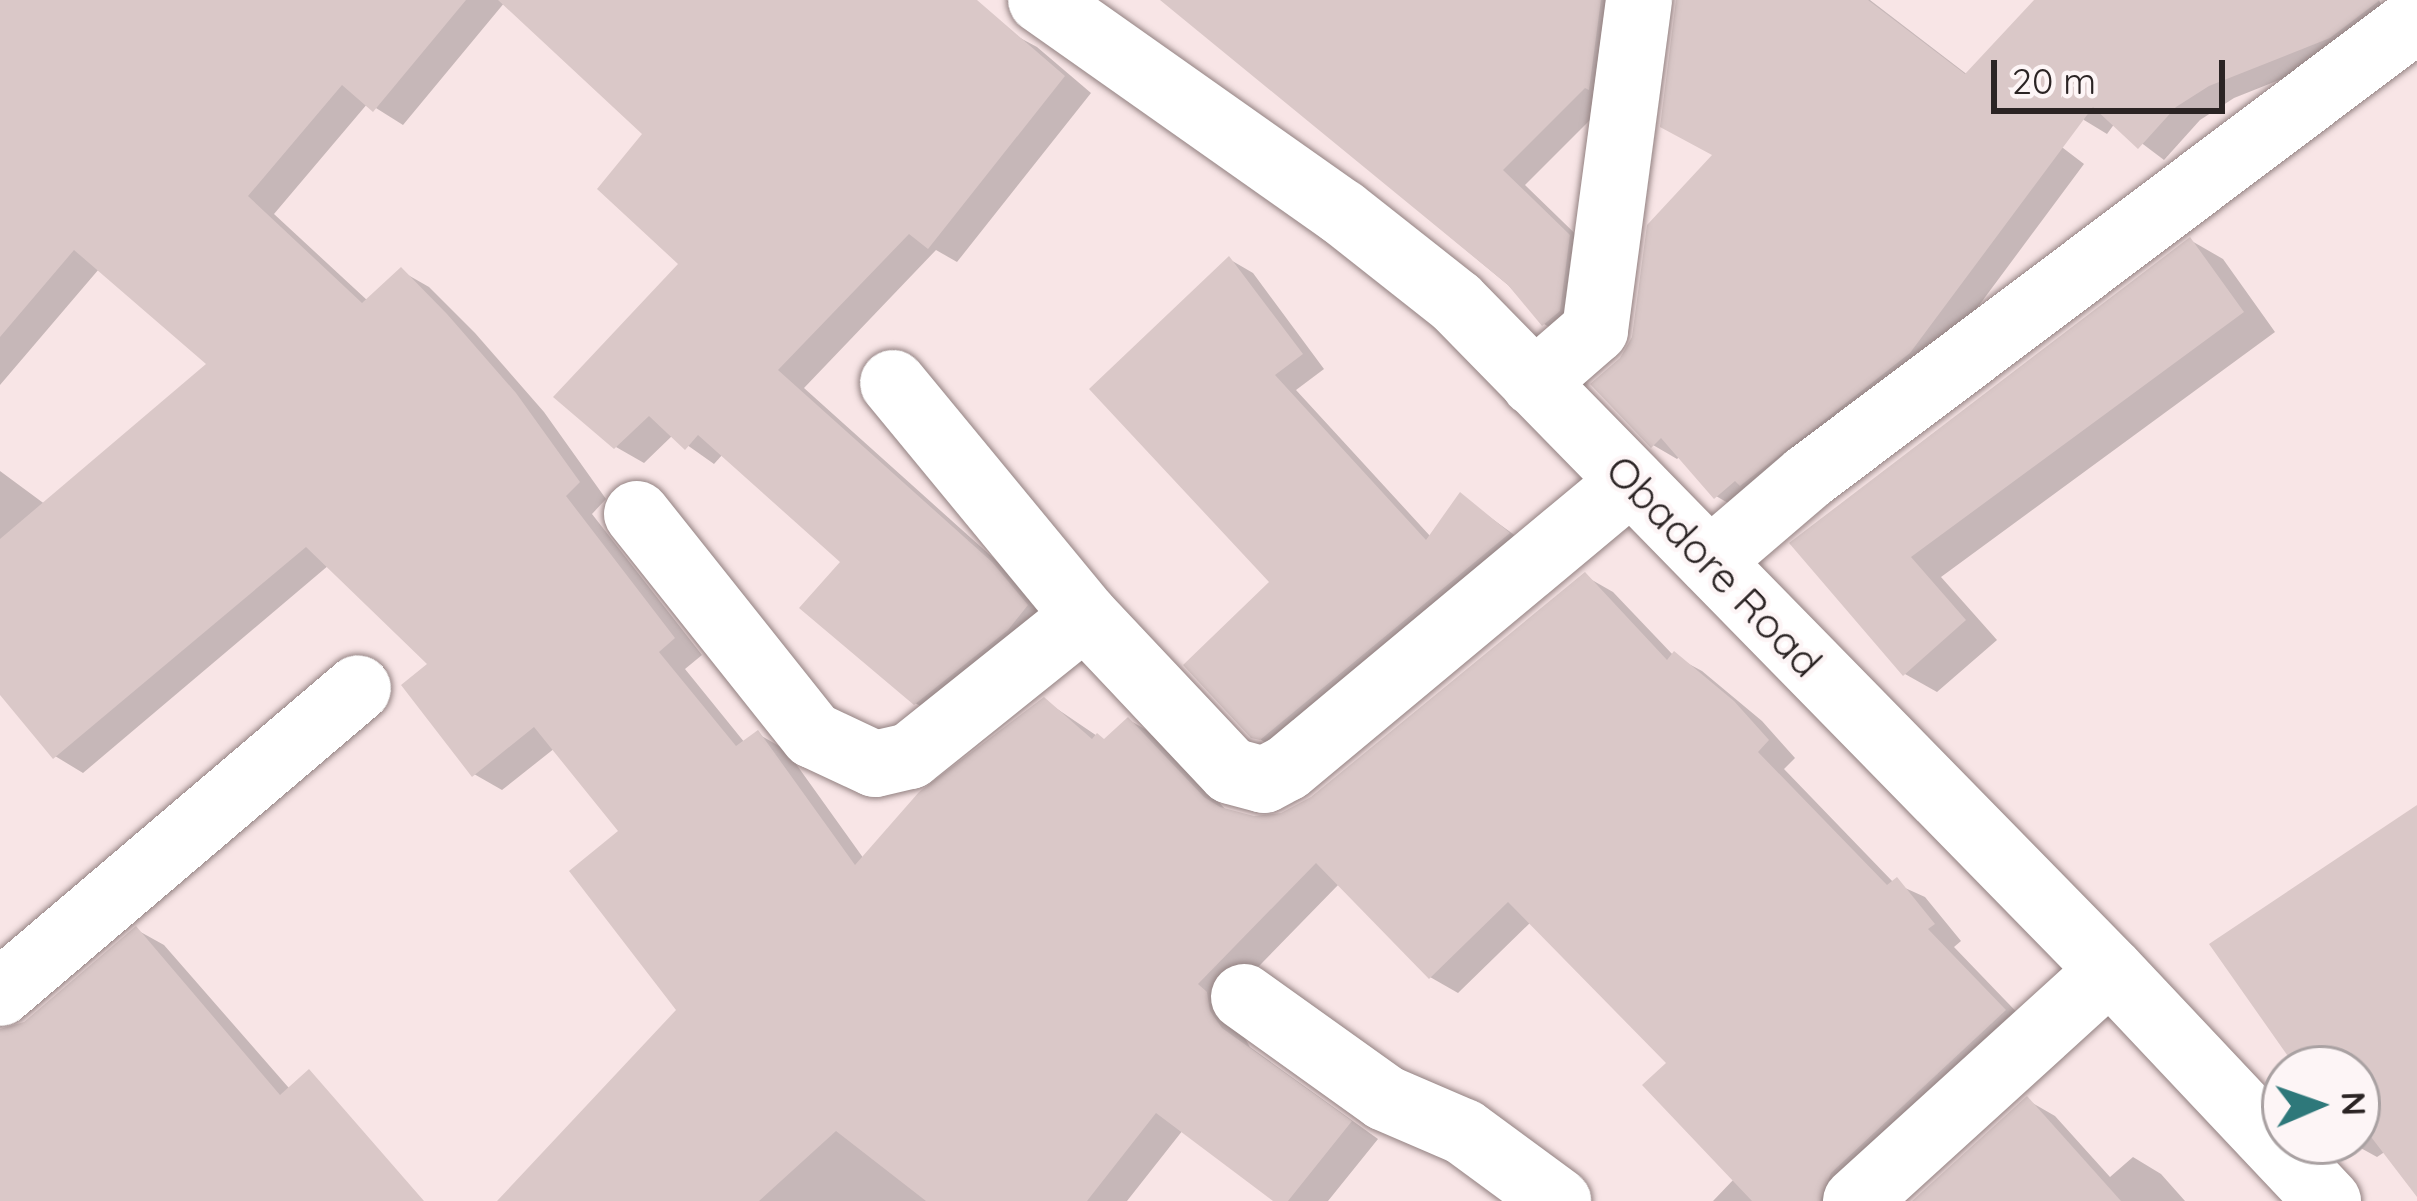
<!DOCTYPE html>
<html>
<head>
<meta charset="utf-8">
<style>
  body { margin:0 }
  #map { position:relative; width:2417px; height:1201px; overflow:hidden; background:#f8e5e6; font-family:Quicksand,sans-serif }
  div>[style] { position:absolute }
  .shadow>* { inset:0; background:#0003 }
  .building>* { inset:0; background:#dac8c8 }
  .roads { filter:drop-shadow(0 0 3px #928181) drop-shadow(0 0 3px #928181) }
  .minor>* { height:66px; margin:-33px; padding:0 33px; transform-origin:33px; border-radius:33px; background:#fff }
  span { translate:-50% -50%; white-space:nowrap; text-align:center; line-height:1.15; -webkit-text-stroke:9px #fdf5f6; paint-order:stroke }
  .street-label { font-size:42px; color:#2b2424 }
  .north { position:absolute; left:2261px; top:1045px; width:120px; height:120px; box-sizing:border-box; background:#fdf5f6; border:3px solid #a9a1a2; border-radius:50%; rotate:88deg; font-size:33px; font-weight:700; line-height:48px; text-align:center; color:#2b2424 }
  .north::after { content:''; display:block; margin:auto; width:42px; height:54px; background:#2e787a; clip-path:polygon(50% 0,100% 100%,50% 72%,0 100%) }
  .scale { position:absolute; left:1991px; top:60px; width:234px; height:54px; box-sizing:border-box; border:6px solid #2b2424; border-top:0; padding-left:15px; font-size:36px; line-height:42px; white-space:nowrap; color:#2b2424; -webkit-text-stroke:9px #fdf5f6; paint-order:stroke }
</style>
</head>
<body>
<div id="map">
  <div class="shadow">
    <i style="clip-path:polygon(0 0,950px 0,1037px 47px,1091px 93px,957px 262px,936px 250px,804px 388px,1020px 582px,1054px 623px,944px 719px,915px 703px,844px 561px,723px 454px,714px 464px,673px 435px,644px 463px,616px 447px,682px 264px,646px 134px,505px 2px,403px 125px,368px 103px,274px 214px,368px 301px,401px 271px,429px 287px,475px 333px,544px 412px,606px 499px,592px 514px,702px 655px,685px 669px,745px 743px,758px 734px,786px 750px,864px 859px,1044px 700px,1106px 742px,1129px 720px,1157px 736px,1228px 812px,1254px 819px,1282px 816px,1313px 799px,1585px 576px,1613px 592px,1674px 656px,1702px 671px,1762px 721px,1795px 758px,1784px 769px,1894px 883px,1925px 897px,1961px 941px,1954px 947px,2031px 1027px,1851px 1201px,1713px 1201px,1735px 1178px,1670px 1063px,1531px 922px,1458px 993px,1430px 977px,1340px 883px,1224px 1002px,1250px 1047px,1378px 1139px,1328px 1201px,1277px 1201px,1183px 1130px,1127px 1201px,523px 1201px,680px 1011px,622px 832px,555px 748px,502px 790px,474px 774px,432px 665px,329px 565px,83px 773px,55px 756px,0 690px,0 471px,46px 505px,210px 364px,99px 269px,0 385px)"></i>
    <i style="clip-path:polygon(1165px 0,1629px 0,1611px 99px,1525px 185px,1593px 251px,1568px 338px,1544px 324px,1508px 285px)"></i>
    <i style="clip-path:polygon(1678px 0,1870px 0,2084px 164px,1934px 366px,1740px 510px,1716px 496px,1680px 456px,1677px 459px,1653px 445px,1622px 360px,1717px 155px)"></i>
    <i style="clip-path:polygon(2039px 0,2379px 0,2390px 23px,2354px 50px,2234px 98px,2200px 120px,2164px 160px,2115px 123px,2107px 134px,2084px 120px,2020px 20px)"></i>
    <i style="clip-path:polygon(2190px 240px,2223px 259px,2275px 332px,1941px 577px,1997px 640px,1937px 692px,1905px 674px,1793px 543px)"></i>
    <i style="clip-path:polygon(1229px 259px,1253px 273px,1324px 369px,1296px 390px,1431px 537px,1461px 496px,1532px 548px,1278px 750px,1253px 735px,1273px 583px)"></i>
    <i style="clip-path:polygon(2417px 809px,2417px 1192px,2386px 1151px,2377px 1157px,2348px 1141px,2357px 1141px,2357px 1069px,2298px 1069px)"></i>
    <i style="clip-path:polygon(137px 930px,164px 945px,309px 1111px,378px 1201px,0 1201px,0 1032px,26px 1024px)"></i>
    <i style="clip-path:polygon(2027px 1100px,2055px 1116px,2110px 1177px,2133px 1157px,2161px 1174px,2185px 1201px,1916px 1201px)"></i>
  </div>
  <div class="building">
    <i style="clip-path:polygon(0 0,466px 0,373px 112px,342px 85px,248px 196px,362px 303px,401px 267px,447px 314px,516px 393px,580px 482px,566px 496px,675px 638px,659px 652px,736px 746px,758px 730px,855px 865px,919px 792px,1044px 697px,1092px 739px,1097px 733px,1104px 739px,1128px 717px,1204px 797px,1220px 807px,1254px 816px,1281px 813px,1311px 797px,1585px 572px,1667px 660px,1674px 651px,1734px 701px,1769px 740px,1758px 752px,1887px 885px,1897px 877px,1935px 924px,1928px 929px,2006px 1010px,1831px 1173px,1820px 1201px,1752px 1201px,1642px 1085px,1666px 1063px,1508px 902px,1429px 979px,1316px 863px,1198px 984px,1207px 992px,1210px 1011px,1222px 1028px,1352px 1121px,1288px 1201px,1273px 1201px,1156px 1113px,1087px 1201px,926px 1201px,836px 1131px,759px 1201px,497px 1201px,676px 1010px,569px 871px,618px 831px,534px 727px,472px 777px,401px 685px,427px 664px,306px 547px,53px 759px,0 695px,0 539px,206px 364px,74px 250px,0 337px)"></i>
    <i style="clip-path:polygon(498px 0,977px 0,1065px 76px,928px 249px,909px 234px,778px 370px,992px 562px,1028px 605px,1008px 630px,914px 705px,799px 608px,840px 562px,698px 435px,685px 450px,649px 416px,614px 449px,553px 397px,678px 264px,597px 189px,642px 134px)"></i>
    <i style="clip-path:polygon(1160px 0,1601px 0,1589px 90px,1585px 88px,1503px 170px,1570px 235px,1560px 311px,1542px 326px,1508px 285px)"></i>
    <i style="clip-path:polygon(1676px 0,1868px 0,1965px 74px,2034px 0,2380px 0,2330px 38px,2209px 86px,2176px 107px,2138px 149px,2093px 107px,1910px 353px,1740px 486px,1735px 481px,1714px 499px,1661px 438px,1651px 448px,1590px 384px,1620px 358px,1632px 337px,1647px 225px,1712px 155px,1660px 127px)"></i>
    <i style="clip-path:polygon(2190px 237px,2244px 312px,1911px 557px,1966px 620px,1903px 676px,1789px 543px)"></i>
    <i style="clip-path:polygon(1229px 256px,1303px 354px,1275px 375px,1426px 540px,1460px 492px,1510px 533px,1260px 740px,1251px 738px,1183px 665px,1269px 582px,1089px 389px)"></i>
    <i style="clip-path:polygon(2417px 805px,2417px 1197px,2365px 1129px,2357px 1135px,2357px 1069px,2297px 1069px,2209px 944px)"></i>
    <i style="clip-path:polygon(136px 926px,280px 1095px,309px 1069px,424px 1201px,0 1201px,0 1029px,24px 1022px)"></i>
    <i style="clip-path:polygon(2027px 1096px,2121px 1201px,1912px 1201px)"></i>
  </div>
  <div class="roads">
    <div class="minor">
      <i style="left:1041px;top:0;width:368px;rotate:35.2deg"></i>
      <i style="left:1342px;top:212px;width:145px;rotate:38.3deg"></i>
      <i style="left:1456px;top:302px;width:935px;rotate:45.61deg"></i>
      <i style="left:2110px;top:970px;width:318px;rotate:46.7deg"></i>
      <i style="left:893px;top:383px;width:302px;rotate:50.5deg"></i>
      <i style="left:1085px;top:616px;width:213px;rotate:46.7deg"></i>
      <i style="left:1231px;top:771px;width:34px;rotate:15deg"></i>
      <i style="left:1264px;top:780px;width:26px;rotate:-28deg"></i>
      <i style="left:1287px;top:768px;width:448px;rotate:-39.8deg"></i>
      <i style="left:1534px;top:383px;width:81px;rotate:-41deg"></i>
      <i style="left:1595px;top:330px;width:333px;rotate:-82.4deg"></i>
      <i style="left:637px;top:514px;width:283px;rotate:51.5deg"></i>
      <i style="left:813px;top:735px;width:68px;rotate:25.1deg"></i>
      <i style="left:875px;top:764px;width:36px;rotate:-13deg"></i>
      <i style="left:910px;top:756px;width:224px;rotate:-38.7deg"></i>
      <i style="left:1710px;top:561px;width:129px;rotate:-40.6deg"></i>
      <i style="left:1808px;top:477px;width:762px;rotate:-36.95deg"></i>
      <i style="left:0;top:993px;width:470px;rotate:-40.4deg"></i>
      <i style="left:1244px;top:997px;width:173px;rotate:35.6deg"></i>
      <i style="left:1385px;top:1098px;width:86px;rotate:23.3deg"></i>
      <i style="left:1464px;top:1132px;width:117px;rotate:36.3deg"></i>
      <i style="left:1856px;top:1201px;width:343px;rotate:-42.3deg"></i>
    </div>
  </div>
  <div class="street-label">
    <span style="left:1714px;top:566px;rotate:46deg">Obadore Road</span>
  </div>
  <div class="north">N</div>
  <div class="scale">20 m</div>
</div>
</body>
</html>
